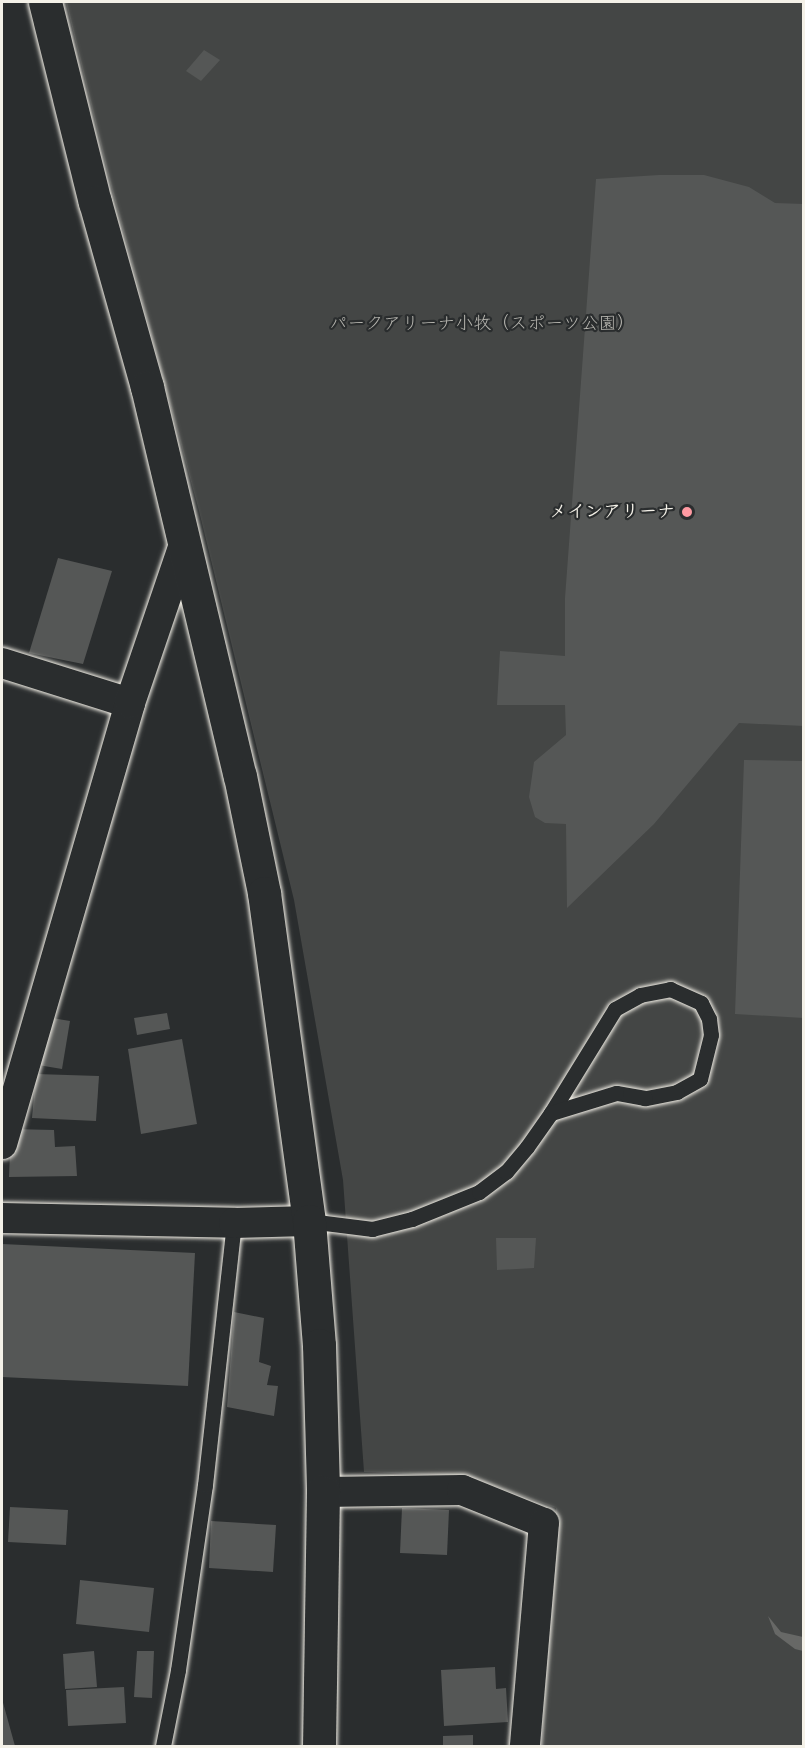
<!DOCTYPE html>
<html>
<head>
<meta charset="utf-8">
<style>
  body { margin:0 }
  #map { position:relative; width:805px; height:1748px; overflow:hidden; background:#2a2d2e; font-family:"Balsamiq Sans","Klee One",sans-serif }
  div>[style] { position:absolute }
  .green>* { inset:0; background:#444645 }
  .water>* { inset:0; background:#676866 }
  .building>* { inset:0; background:#555756 }
  .roads { filter:drop-shadow(0 0 2px #f4f1e8) drop-shadow(0 0 2px #f4f1e8) }
  .lane>* { height:15px; margin:-7.5px; padding:0 7.5px; transform-origin:7.5px; border-radius:7.5px; background:#2a2d2e }
  .street>* { height:30px; margin:-15px; padding:0 15px; transform-origin:15px; border-radius:15px; background:#2a2d2e }
  .secondary>* { height:33px; margin:-16.5px; padding:0 16.5px; transform-origin:16.5px; border-radius:16.5px; background:#2a2d2e }
  .dots>* { width:16px; height:16px; translate:-50% -50%; box-sizing:border-box; border:3px solid #2a2d2e; border-radius:50% }
  span { translate:-50% -50%; white-space:nowrap; text-align:center; line-height:1.15; -webkit-text-stroke:4.5px #2a2d2e; paint-order:stroke }
  .park-label { font-size:18px; color:#b6b5af }
  .poi-label { font-size:18px; color:#f4f1e8; font-weight:700 }
  .right { translate:-100% -50%; text-align:right }
  .frame { position:absolute; inset:0; border:3px solid #f4f1e8; pointer-events:none }
</style>
</head>
<body>
<div id="map">
  <div class="green">
    <i style="clip-path:polygon(66px 2px,803px 2px,803px 1746px,542px 1746px,556px 1508px,467px 1476px,364px 1472px,343px 1180px,294px 900px,199px 511px,110px 182px)"></i>
  </div>
  <div class="water">
    <i style="clip-path:polygon(768px 1616px,781px 1632px,803px 1637px,803px 1651px,795px 1649px,775px 1634px)"></i>
  </div>
  <div class="building">
    <i style="clip-path:polygon(204px 50px,220px 60px,201px 81px,186px 71px)"></i>
    <i style="clip-path:polygon(659px 175px,704px 175px,749px 187px,775px 203px,804px 204px,804px 726px,739px 723px,654px 824px,567px 908px,566px 824px,545px 823px,535px 817px,529px 797px,534px 762px,566px 735px,565px 705px,497px 705px,500px 651px,565px 656px,565px 598px,596px 179px)"></i>
    <i style="clip-path:polygon(58px 558px,112px 571px,83px 664px,29px 653px)"></i>
    <i style="clip-path:polygon(744px 760px,804px 761px,804px 1018px,735px 1014px)"></i>
    <i style="clip-path:polygon(167px 1013px,170px 1029px,137px 1035px,134px 1018px)"></i>
    <i style="clip-path:polygon(40px 1016px,70px 1021px,62px 1069px,32px 1064px)"></i>
    <i style="clip-path:polygon(182px 1039px,197px 1124px,141px 1134px,128px 1049px)"></i>
    <i style="clip-path:polygon(36px 1074px,99px 1076px,96px 1121px,32px 1118px)"></i>
    <i style="clip-path:polygon(11px 1129px,54px 1130px,55px 1147px,75px 1146px,77px 1176px,9px 1177px)"></i>
    <i style="clip-path:polygon(496px 1238px,536px 1238px,534px 1268px,497px 1270px)"></i>
    <i style="clip-path:polygon(2px 1244px,195px 1253px,188px 1386px,2px 1377px)"></i>
    <i style="clip-path:polygon(234px 1312px,264px 1318px,259px 1362px,271px 1366px,267px 1385px,278px 1386px,274px 1416px,227px 1407px)"></i>
    <i style="clip-path:polygon(10px 1507px,68px 1510px,66px 1545px,8px 1542px)"></i>
    <i style="clip-path:polygon(402px 1508px,449px 1510px,447px 1555px,400px 1553px)"></i>
    <i style="clip-path:polygon(211px 1521px,276px 1525px,273px 1572px,209px 1568px)"></i>
    <i style="clip-path:polygon(80px 1580px,154px 1588px,149px 1632px,76px 1624px)"></i>
    <i style="clip-path:polygon(94px 1651px,97px 1687px,65px 1689px,63px 1654px)"></i>
    <i style="clip-path:polygon(137px 1651px,154px 1651px,152px 1698px,134px 1697px)"></i>
    <i style="clip-path:polygon(495px 1667px,496px 1689px,506px 1688px,508px 1722px,444px 1726px,441px 1670px)"></i>
    <i style="clip-path:polygon(124px 1687px,126px 1723px,68px 1726px,66px 1690px)"></i>
    <i style="clip-path:polygon(2px 1699px,15px 1746px,2px 1746px)"></i>
    <i style="clip-path:polygon(473px 1735px,473px 1746px,443px 1746px,443px 1736px)"></i>
  </div>
  <div class="roads">
    <div class="lane">
      <i style="left:309px;top:1221px;width:64px;rotate:7.2deg"></i>
      <i style="left:372px;top:1229px;width:41px;rotate:-14deg"></i>
      <i style="left:412px;top:1219px;width:72px;rotate:-21.9deg"></i>
      <i style="left:479px;top:1192px;width:34px;rotate:-37deg"></i>
      <i style="left:506px;top:1172px;width:33px;rotate:-50deg"></i>
      <i style="left:527px;top:1147px;width:42px;rotate:-54.8deg"></i>
      <i style="left:551px;top:1113px;width:122px;rotate:-58.4deg"></i>
      <i style="left:615px;top:1009px;width:29px;rotate:-29deg"></i>
      <i style="left:640px;top:995px;width:31px;rotate:-11deg"></i>
      <i style="left:670px;top:989px;width:34px;rotate:24deg"></i>
      <i style="left:701px;top:1003px;width:18px;rotate:63deg"></i>
      <i style="left:709px;top:1019px;width:16px;rotate:83deg"></i>
      <i style="left:711px;top:1035px;width:45px;rotate:104deg"></i>
      <i style="left:700px;top:1079px;width:26px;rotate:151deg"></i>
      <i style="left:677px;top:1092px;width:33px;rotate:169deg"></i>
      <i style="left:645px;top:1098px;width:29px;rotate:-170deg"></i>
      <i style="left:616px;top:1093px;width:68px;rotate:162.9deg"></i>
      <i style="left:163px;top:1746px;width:77px;rotate:-78.8deg"></i>
      <i style="left:178px;top:1670px;width:187px;rotate:-81.7deg"></i>
      <i style="left:205px;top:1485px;width:264px;rotate:-83.7deg"></i>
    </div>
    <div class="street">
      <i style="left:2px;top:663px;width:134px;rotate:17.4deg"></i>
      <i style="left:2px;top:1144px;width:459px;rotate:-73.8deg"></i>
      <i style="left:130px;top:703px;width:168px;rotate:-71.2deg"></i>
      <i style="left:2px;top:1218px;width:232px;rotate:1.2deg"></i>
      <i style="left:234px;top:1223px;width:75px;rotate:-1.5deg"></i>
      <i style="left:323px;top:1492px;width:139px;rotate:-0.8deg"></i>
      <i style="left:462px;top:1490px;width:88px;rotate:21.9deg"></i>
      <i style="left:544px;top:1523px;width:224px;rotate:94.9deg"></i>
    </div>
    <div class="secondary">
      <i style="left:45px;top:2px;width:206px;rotate:76deg"></i>
      <i style="left:95px;top:202px;width:192px;rotate:74.3deg"></i>
      <i style="left:147px;top:387px;width:400px;rotate:76.6deg"></i>
      <i style="left:240px;top:776px;width:119px;rotate:78.4deg"></i>
      <i style="left:264px;top:893px;width:331px;rotate:82.2deg"></i>
      <i style="left:309px;top:1221px;width:124px;rotate:85.4deg"></i>
      <i style="left:319px;top:1345px;width:147px;rotate:88.4deg"></i>
      <i style="left:323px;top:1492px;width:254px;rotate:90.9deg"></i>
    </div>
  </div>
  <div class="dots">
    <i style="left:687px;top:512px;background:#ff9aa2"></i>
  </div>
  <div class="park-label">
    <span style="left:482px;top:324px">パークアリーナ小牧（スポーツ公園）</span>
  </div>
  <div class="poi-label">
    <span class="right" style="left:675px;top:512px">メインアリーナ</span>
  </div>
  <div class="frame"></div>
</div>
</body>
</html>
